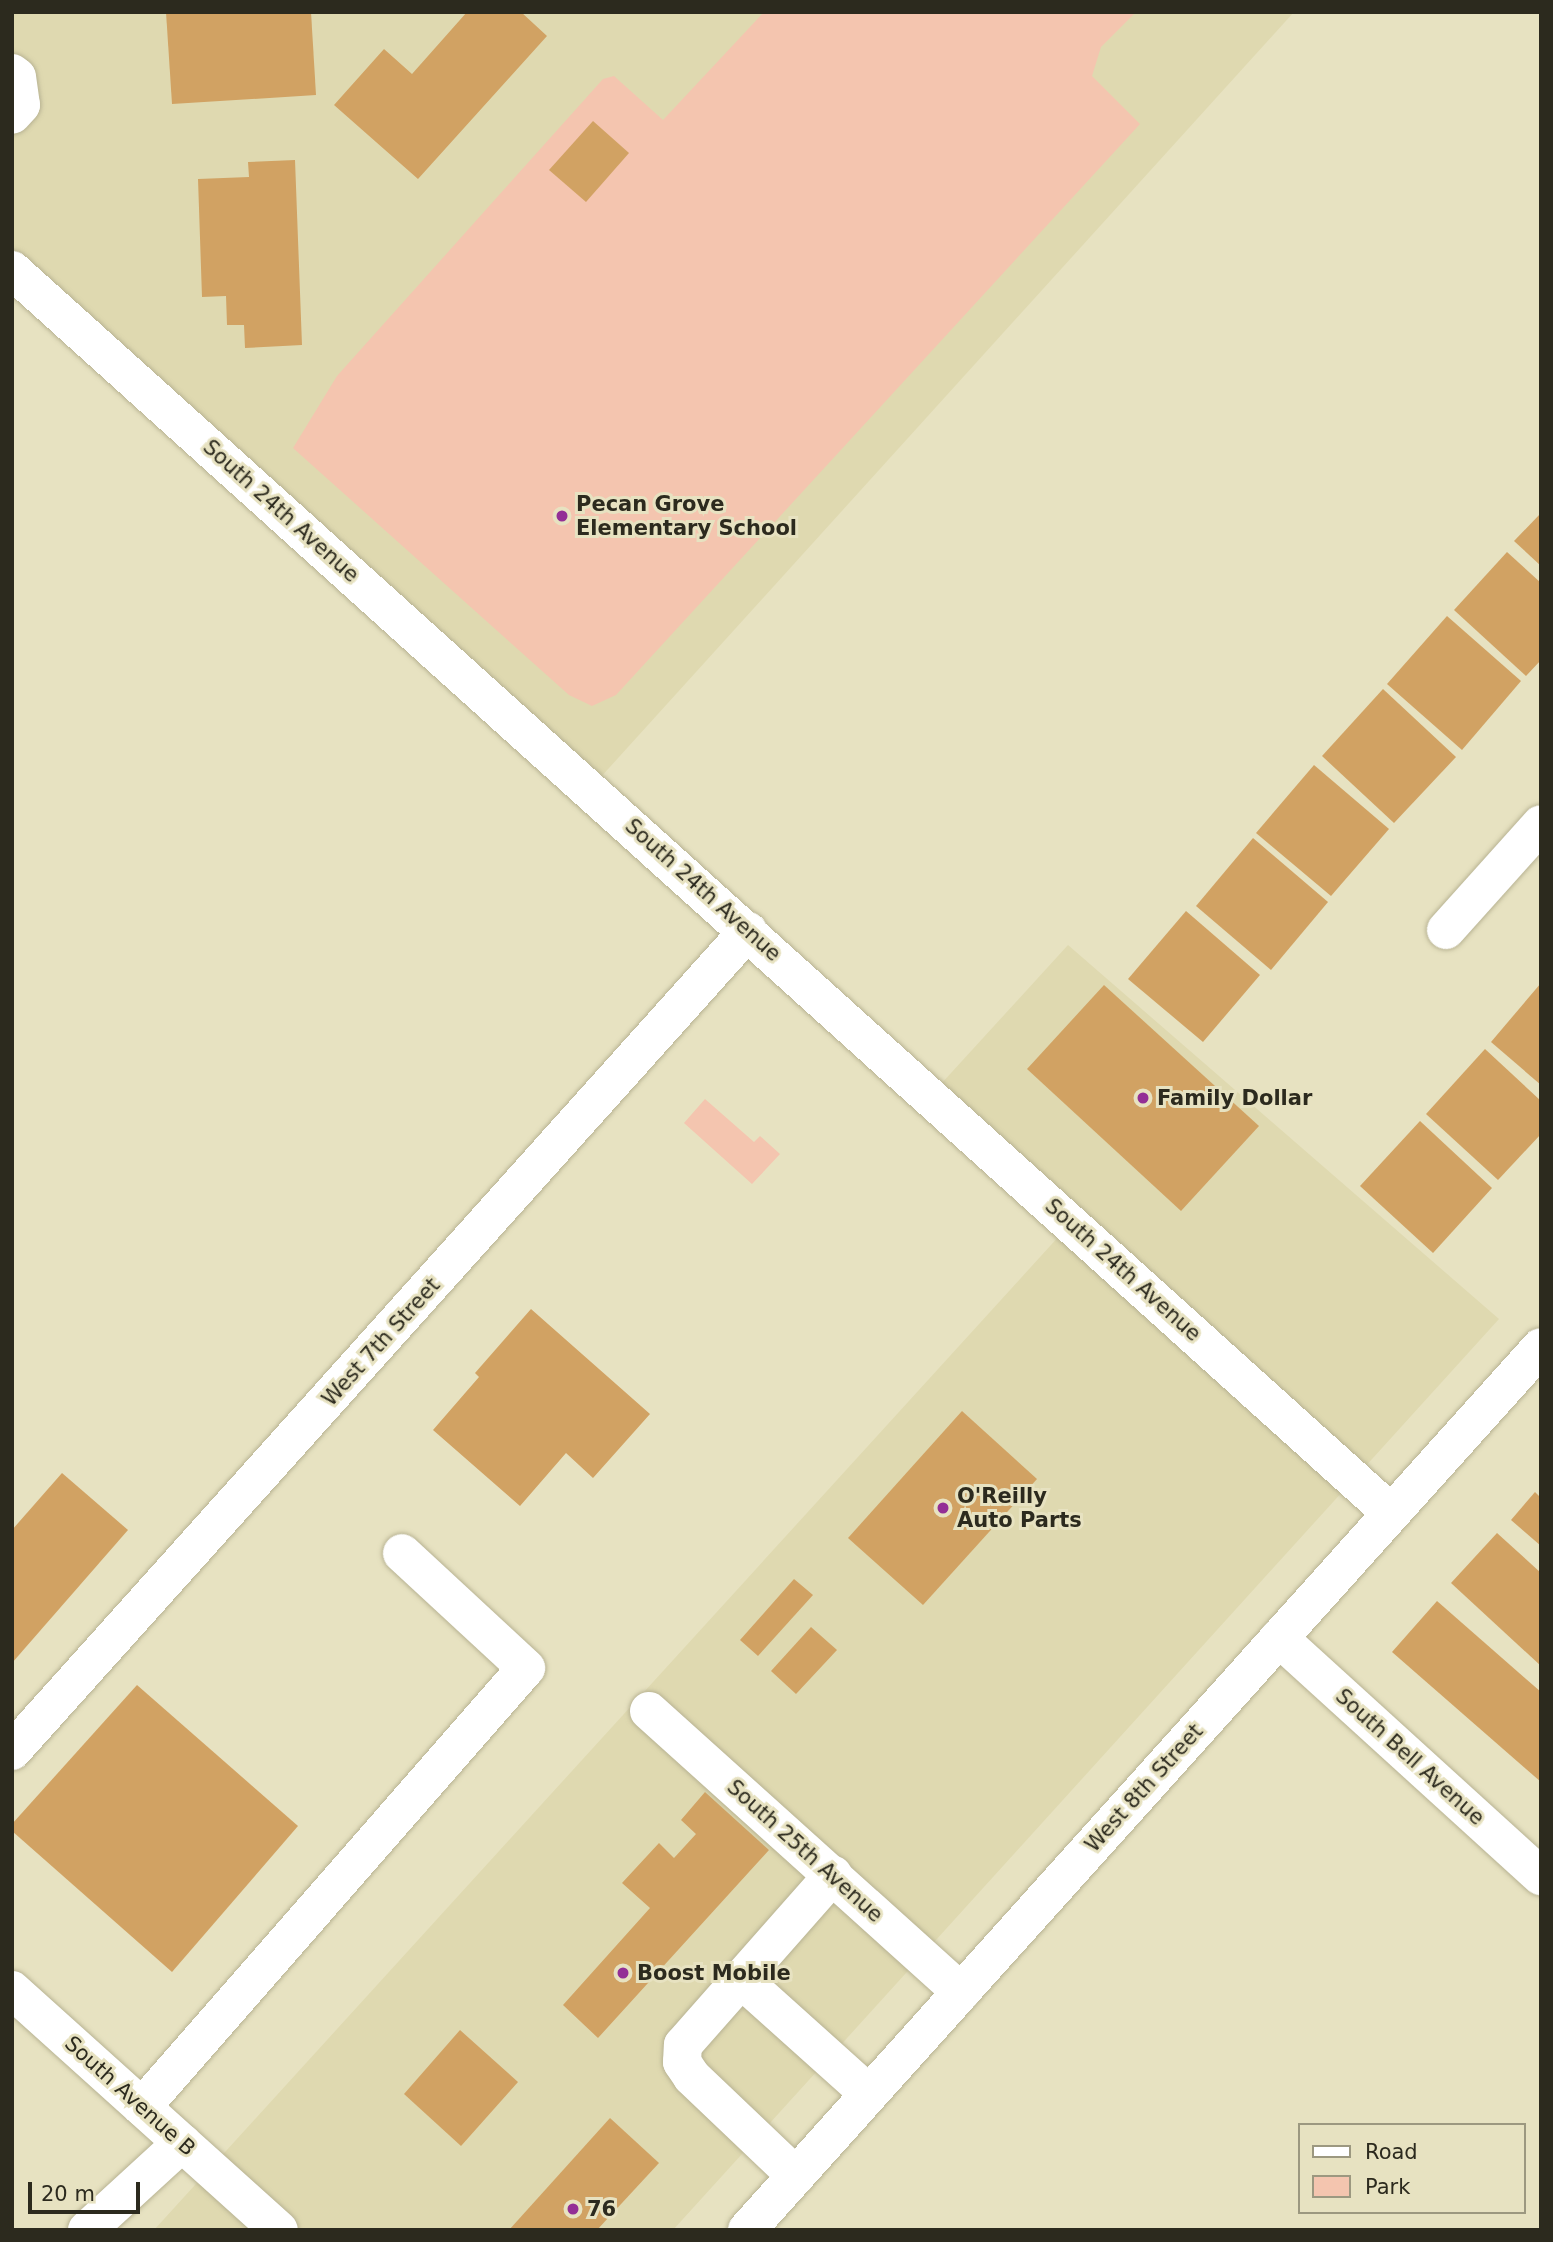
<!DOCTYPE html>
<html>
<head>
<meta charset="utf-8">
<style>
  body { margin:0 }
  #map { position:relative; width:1553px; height:2242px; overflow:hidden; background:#e7e2c1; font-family:"DejaVu Sans",sans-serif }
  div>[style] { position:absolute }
  .built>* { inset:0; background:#dfd9b0 }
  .green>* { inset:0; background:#f4c5af }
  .building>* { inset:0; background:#d1a263 }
  .roads { filter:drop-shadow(0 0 2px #b8b393) drop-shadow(0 0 2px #b8b393) }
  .minor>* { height:38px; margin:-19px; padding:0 19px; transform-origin:19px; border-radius:19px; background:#fff }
  .major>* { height:38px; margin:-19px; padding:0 19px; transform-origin:19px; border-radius:19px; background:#fff }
  .dots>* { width:19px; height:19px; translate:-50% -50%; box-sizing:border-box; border:4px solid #e7e2c1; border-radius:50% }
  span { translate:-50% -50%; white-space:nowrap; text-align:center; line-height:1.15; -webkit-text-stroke:6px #e7e2c1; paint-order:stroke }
  .poi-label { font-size:21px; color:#2c2a1e; font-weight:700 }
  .left { translate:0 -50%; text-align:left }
  .street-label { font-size:21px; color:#2c2a1e }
  .frame { position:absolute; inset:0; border:14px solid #2c2a1e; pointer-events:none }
  .legend { position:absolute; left:1298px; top:2123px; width:228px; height:91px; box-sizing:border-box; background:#e7e2c1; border:2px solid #9c9880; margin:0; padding:9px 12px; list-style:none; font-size:21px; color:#2c2a1e }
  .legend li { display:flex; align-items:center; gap:14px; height:35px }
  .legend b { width:35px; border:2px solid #9c9880 }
  .scale { position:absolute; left:28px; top:2182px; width:112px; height:32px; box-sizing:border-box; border:4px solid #2c2a1e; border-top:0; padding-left:9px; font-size:21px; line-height:24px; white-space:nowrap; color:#2c2a1e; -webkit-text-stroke:5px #e7e2c1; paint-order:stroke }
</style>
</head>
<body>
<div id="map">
  <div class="built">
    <i style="clip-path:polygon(12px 12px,1294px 12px,590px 789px,12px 270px)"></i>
    <i style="clip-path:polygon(1068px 945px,1499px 1319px,673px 2230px,154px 2230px,1071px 1223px,930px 1096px)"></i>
  </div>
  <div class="green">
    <i style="clip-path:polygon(764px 12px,1136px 12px,1101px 47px,1092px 76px,1140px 124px,616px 695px,592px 706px,569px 695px,293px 448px,337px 376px,603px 79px,614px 76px,663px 120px)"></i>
    <i style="clip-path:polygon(705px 1099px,754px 1142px,760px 1136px,780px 1154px,752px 1184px,684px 1123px)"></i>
  </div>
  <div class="building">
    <i style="clip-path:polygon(166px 12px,311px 12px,316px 95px,172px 104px)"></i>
    <i style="clip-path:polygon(467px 12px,521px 12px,547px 36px,418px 179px,334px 105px,384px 49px,412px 74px)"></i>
    <i style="clip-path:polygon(593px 121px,629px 153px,586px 202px,549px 170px)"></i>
    <i style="clip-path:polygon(295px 160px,302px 345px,245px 348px,244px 325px,227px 325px,226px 296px,202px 297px,198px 179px,249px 177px,248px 162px)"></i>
    <i style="clip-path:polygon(1541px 513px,1541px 566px,1514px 541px)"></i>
    <i style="clip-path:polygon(1507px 552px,1541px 583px,1541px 660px,1526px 676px,1454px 610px)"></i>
    <i style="clip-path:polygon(1447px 616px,1521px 681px,1462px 750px,1387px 684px)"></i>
    <i style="clip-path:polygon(1383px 689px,1456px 757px,1394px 823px,1322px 756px)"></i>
    <i style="clip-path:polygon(1314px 765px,1389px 829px,1331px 896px,1256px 833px)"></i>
    <i style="clip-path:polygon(1253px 838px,1328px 902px,1271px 970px,1196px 906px)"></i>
    <i style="clip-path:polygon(1186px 911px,1260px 975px,1203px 1042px,1128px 979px)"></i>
    <i style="clip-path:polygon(1541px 983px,1541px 1085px,1491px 1042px)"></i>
    <i style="clip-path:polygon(1104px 985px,1259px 1126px,1181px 1211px,1027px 1069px)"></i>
    <i style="clip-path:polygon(1485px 1049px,1541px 1101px,1541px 1134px,1498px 1180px,1426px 1114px)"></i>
    <i style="clip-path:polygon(1420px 1121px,1492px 1188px,1433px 1253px,1360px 1186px)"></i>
    <i style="clip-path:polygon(531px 1309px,650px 1414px,593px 1478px,566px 1453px,520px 1506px,433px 1430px,479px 1377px,475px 1373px)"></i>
    <i style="clip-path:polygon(962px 1411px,1037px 1479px,923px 1605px,848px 1538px)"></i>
    <i style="clip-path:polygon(62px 1473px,128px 1530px,12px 1663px,12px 1530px)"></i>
    <i style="clip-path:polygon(1535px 1492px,1541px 1498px,1541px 1546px,1511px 1520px)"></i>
    <i style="clip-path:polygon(1497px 1533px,1541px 1573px,1541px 1666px,1451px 1583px)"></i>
    <i style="clip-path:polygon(794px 1579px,813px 1595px,758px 1656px,740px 1640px)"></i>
    <i style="clip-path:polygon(1437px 1601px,1541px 1692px,1541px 1782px,1392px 1652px)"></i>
    <i style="clip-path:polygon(811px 1627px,837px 1650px,796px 1694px,771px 1671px)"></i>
    <i style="clip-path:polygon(137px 1685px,298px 1826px,172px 1972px,12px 1831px,12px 1824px)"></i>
    <i style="clip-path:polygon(705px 1792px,769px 1850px,598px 2038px,563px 2005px,650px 1908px,622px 1883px,659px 1843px,674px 1858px,696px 1834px,681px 1820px)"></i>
    <i style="clip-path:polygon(460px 2030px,518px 2082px,461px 2146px,404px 2094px)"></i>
    <i style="clip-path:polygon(610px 2118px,659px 2163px,597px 2230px,509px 2230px)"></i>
  </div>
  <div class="roads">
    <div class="minor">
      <i style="left:12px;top:73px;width:6px;rotate:39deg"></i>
      <i style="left:17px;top:77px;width:28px;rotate:82deg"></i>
      <i style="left:21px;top:105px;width:13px;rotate:132deg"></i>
      <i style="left:12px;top:270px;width:1857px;rotate:42.03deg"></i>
      <i style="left:1446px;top:930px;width:142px;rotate:-48.1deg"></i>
      <i style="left:1279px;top:1638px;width:354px;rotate:42.3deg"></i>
      <i style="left:649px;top:1711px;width:420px;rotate:42deg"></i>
      <i style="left:12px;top:1751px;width:1102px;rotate:-48.09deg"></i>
      <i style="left:741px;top:1979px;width:172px;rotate:41.9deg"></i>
      <i style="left:142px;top:2107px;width:583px;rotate:-48.82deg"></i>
      <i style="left:526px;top:1668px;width:169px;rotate:-137.2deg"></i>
      <i style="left:796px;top:2176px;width:144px;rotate:-136.4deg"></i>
      <i style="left:692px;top:2077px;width:18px;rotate:-124deg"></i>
      <i style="left:682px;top:2062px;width:17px;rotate:-87deg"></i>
      <i style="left:683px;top:2045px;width:227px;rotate:-48.6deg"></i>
      <i style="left:87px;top:2230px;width:129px;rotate:-42.5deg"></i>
    </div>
    <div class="major">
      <i style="left:12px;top:1990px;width:359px;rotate:42deg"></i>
      <i style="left:747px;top:2230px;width:1187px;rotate:-48.04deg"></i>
    </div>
  </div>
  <div class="dots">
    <i style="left:562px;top:516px;background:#932f96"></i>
    <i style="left:1143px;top:1098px;background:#932f96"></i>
    <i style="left:943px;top:1508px;background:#932f96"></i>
    <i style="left:623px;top:1973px;background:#932f96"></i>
    <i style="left:573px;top:2209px;background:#932f96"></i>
  </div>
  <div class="poi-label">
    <span class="left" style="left:576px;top:516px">Pecan Grove<br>Elementary School</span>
    <span class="left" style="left:1157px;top:1098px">Family Dollar</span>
    <span class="left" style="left:957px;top:1508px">O'Reilly<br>Auto Parts</span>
    <span class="left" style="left:637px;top:1973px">Boost Mobile</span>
    <span class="left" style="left:587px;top:2209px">76</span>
  </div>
  <div class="street-label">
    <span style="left:281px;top:511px;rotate:42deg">South 24th Avenue</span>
    <span style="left:703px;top:890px;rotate:42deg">South 24th Avenue</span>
    <span style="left:1123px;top:1270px;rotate:42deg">South 24th Avenue</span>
    <span style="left:381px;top:1342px;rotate:-48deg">West 7th Street</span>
    <span style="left:1410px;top:1757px;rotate:42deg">South Bell Avenue</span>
    <span style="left:1144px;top:1788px;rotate:-48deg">West 8th Street</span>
    <span style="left:805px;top:1851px;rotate:42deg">South 25th Avenue</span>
    <span style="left:130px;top:2096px;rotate:42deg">South Avenue B</span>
  </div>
  <div class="frame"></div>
  <ul class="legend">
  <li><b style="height:9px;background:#fff"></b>Road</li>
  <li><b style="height:19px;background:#f4c5af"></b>Park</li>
  </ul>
  <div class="scale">20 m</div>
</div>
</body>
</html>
